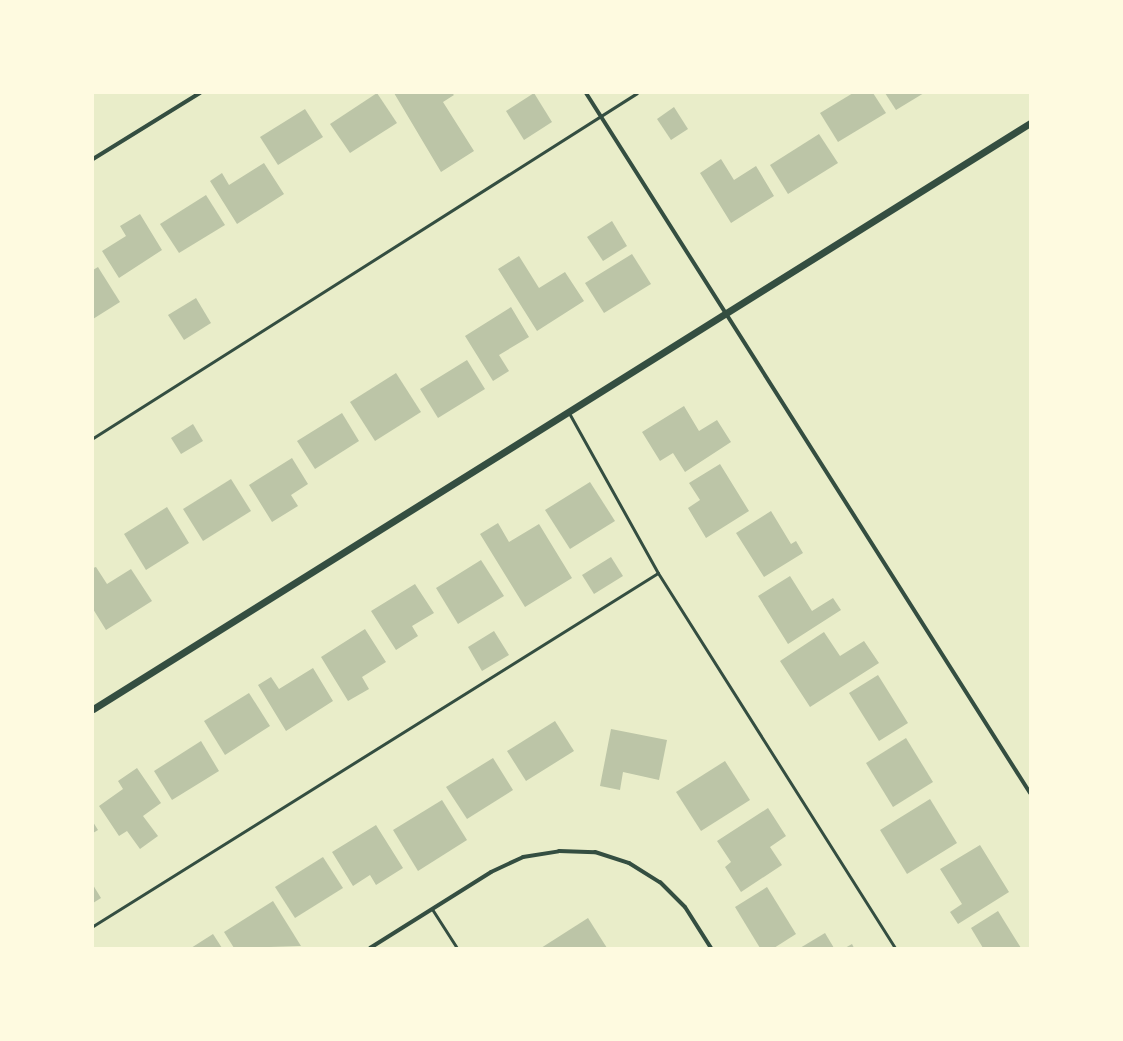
<!DOCTYPE html>
<html>
<head>
<meta charset="utf-8">
<style>
  body { margin:0 }
  #map { position:relative; width:1123px; height:1041px; overflow:hidden; background:#e9edc9; font-family:Helvetica,sans-serif }
  div>[style] { position:absolute }
  .building>* { inset:0; background:#bcc5a7 }
  .service>* { height:3px; margin:-1.5px; padding:0 1.5px; transform-origin:1.5px; border-radius:1.5px; background:#344e41 }
  .minor>* { height:4px; margin:-2px; padding:0 2px; transform-origin:2px; border-radius:2px; background:#344e41 }
  .tertiary>* { height:7px; margin:-3.5px; padding:0 3.5px; transform-origin:3.5px; border-radius:3.5px; background:#344e41 }
  span { translate:-50% -50%; white-space:nowrap; text-align:center; line-height:1.15; -webkit-text-stroke:4px #fefae0; paint-order:stroke }
  .frame { position:absolute; inset:0; border:94px solid #fefae0; pointer-events:none }
</style>
</head>
<body>
<div id="map">
  <div class="building">
    <i style="clip-path:polygon(377px 93px,397px 123px,350px 153px,330px 124px)"></i>
    <i style="clip-path:polygon(394px 93px,452px 93px,454px 95px,443px 102px,474px 151px,441px 172px)"></i>
    <i style="clip-path:polygon(534px 93px,552px 122px,524px 140px,506px 111px)"></i>
    <i style="clip-path:polygon(853px 93px,873px 93px,886px 113px,838px 142px,820px 113px)"></i>
    <i style="clip-path:polygon(885px 93px,924px 93px,896px 110px)"></i>
    <i style="clip-path:polygon(674px 107px,688px 129px,671px 140px,657px 119px)"></i>
    <i style="clip-path:polygon(305px 109px,323px 137px,278px 165px,260px 137px)"></i>
    <i style="clip-path:polygon(819px 134px,838px 163px,788px 194px,770px 165px)"></i>
    <i style="clip-path:polygon(721px 159px,734px 180px,756px 166px,774px 196px,731px 223px,700px 173px)"></i>
    <i style="clip-path:polygon(264px 163px,284px 194px,237px 224px,210px 181px,222px 173px,229px 185px)"></i>
    <i style="clip-path:polygon(206px 195px,225px 225px,179px 253px,160px 224px)"></i>
    <i style="clip-path:polygon(140px 214px,162px 250px,119px 278px,102px 251px,126px 236px,120px 226px)"></i>
    <i style="clip-path:polygon(612px 221px,627px 246px,603px 261px,587px 237px)"></i>
    <i style="clip-path:polygon(632px 254px,651px 284px,604px 313px,585px 283px)"></i>
    <i style="clip-path:polygon(519px 256px,539px 288px,565px 272px,584px 301px,537px 331px,498px 269px)"></i>
    <i style="clip-path:polygon(98px 267px,120px 302px,93px 319px,93px 270px)"></i>
    <i style="clip-path:polygon(196px 298px,211px 323px,184px 340px,168px 315px)"></i>
    <i style="clip-path:polygon(511px 307px,529px 337px,499px 355px,509px 371px,493px 381px,465px 336px)"></i>
    <i style="clip-path:polygon(467px 360px,485px 389px,438px 418px,420px 389px)"></i>
    <i style="clip-path:polygon(396px 373px,421px 412px,375px 441px,350px 402px)"></i>
    <i style="clip-path:polygon(684px 406px,699px 431px,717px 420px,731px 442px,685px 472px,673px 453px,660px 461px,642px 432px)"></i>
    <i style="clip-path:polygon(342px 413px,359px 441px,315px 469px,297px 441px)"></i>
    <i style="clip-path:polygon(193px 424px,203px 441px,181px 454px,171px 438px)"></i>
    <i style="clip-path:polygon(292px 458px,308px 484px,291px 495px,298px 506px,272px 522px,249px 485px)"></i>
    <i style="clip-path:polygon(720px 464px,749px 511px,706px 538px,688px 508px,700px 500px,689px 483px)"></i>
    <i style="clip-path:polygon(231px 479px,251px 511px,203px 541px,183px 509px)"></i>
    <i style="clip-path:polygon(590px 482px,615px 521px,570px 549px,545px 510px)"></i>
    <i style="clip-path:polygon(167px 507px,189px 543px,146px 570px,124px 534px)"></i>
    <i style="clip-path:polygon(771px 511px,791px 544px,796px 541px,803px 553px,764px 577px,736px 533px)"></i>
    <i style="clip-path:polygon(498px 523px,509px 542px,539px 524px,572px 578px,525px 607px,480px 534px)"></i>
    <i style="clip-path:polygon(611px 557px,623px 576px,594px 594px,582px 575px)"></i>
    <i style="clip-path:polygon(481px 560px,504px 596px,458px 624px,436px 588px)"></i>
    <i style="clip-path:polygon(96px 567px,107px 584px,131px 569px,152px 601px,106px 630px,93px 609px,93px 568px)"></i>
    <i style="clip-path:polygon(790px 576px,812px 611px,833px 598px,841px 610px,788px 644px,758px 596px)"></i>
    <i style="clip-path:polygon(415px 584px,434px 613px,412px 626px,418px 636px,396px 650px,371px 611px)"></i>
    <i style="clip-path:polygon(365px 629px,386px 662px,362px 677px,369px 689px,348px 701px,321px 657px)"></i>
    <i style="clip-path:polygon(494px 631px,509px 655px,482px 671px,468px 647px)"></i>
    <i style="clip-path:polygon(824px 632px,840px 656px,864px 641px,879px 663px,810px 707px,780px 661px)"></i>
    <i style="clip-path:polygon(313px 668px,333px 701px,286px 731px,258px 685px,271px 677px,279px 689px)"></i>
    <i style="clip-path:polygon(878px 675px,908px 723px,879px 741px,849px 693px)"></i>
    <i style="clip-path:polygon(249px 693px,270px 726px,225px 755px,204px 721px)"></i>
    <i style="clip-path:polygon(555px 721px,574px 751px,526px 781px,507px 751px)"></i>
    <i style="clip-path:polygon(611px 729px,667px 740px,659px 780px,623px 772px,620px 790px,600px 786px)"></i>
    <i style="clip-path:polygon(906px 738px,933px 782px,893px 807px,866px 763px)"></i>
    <i style="clip-path:polygon(201px 741px,219px 771px,172px 800px,154px 771px)"></i>
    <i style="clip-path:polygon(493px 758px,513px 790px,467px 819px,446px 787px)"></i>
    <i style="clip-path:polygon(725px 761px,750px 800px,701px 831px,676px 792px)"></i>
    <i style="clip-path:polygon(137px 768px,161px 803px,143px 816px,158px 836px,140px 849px,127px 831px,119px 836px,99px 806px,123px 789px,118px 781px)"></i>
    <i style="clip-path:polygon(930px 799px,957px 843px,907px 874px,880px 830px)"></i>
    <i style="clip-path:polygon(442px 800px,467px 840px,418px 871px,393px 830px)"></i>
    <i style="clip-path:polygon(768px 808px,786px 836px,770px 847px,782px 865px,741px 892px,725px 867px,731px 862px,717px 841px)"></i>
    <i style="clip-path:polygon(93px 822px,98px 830px,93px 833px)"></i>
    <i style="clip-path:polygon(376px 825px,403px 868px,376px 885px,370px 875px,353px 886px,332px 852px)"></i>
    <i style="clip-path:polygon(980px 845px,1009px 892px,958px 924px,950px 912px,962px 904px,940px 869px)"></i>
    <i style="clip-path:polygon(323px 857px,343px 888px,295px 918px,275px 887px)"></i>
    <i style="clip-path:polygon(93px 885px,101px 898px,93px 903px)"></i>
    <i style="clip-path:polygon(767px 887px,796px 934px,774px 948px,760px 948px,735px 907px)"></i>
    <i style="clip-path:polygon(273px 901px,301px 946px,234px 948px,224px 932px)"></i>
    <i style="clip-path:polygon(998px 911px,1021px 948px,983px 948px,971px 928px)"></i>
    <i style="clip-path:polygon(588px 918px,607px 948px,541px 948px)"></i>
    <i style="clip-path:polygon(825px 933px,834px 948px,800px 948px)"></i>
    <i style="clip-path:polygon(213px 934px,222px 948px,191px 948px)"></i>
    <i style="clip-path:polygon(852px 944px,854px 948px,845px 948px)"></i>
  </div>
  <div class="service">
    <i style="left:569px;top:413px;width:183px;rotate:60.9deg"></i>
    <i style="left:658px;top:573px;width:444px;rotate:57.7deg"></i>
    <i style="left:93px;top:438px;width:644px;rotate:-32.38deg"></i>
    <i style="left:432px;top:909px;width:46px;rotate:57.3deg"></i>
    <i style="left:93px;top:926px;width:666px;rotate:-32deg"></i>
  </div>
  <div class="minor">
    <i style="left:586px;top:93px;width:829px;rotate:57.61deg"></i>
    <i style="left:93px;top:159px;width:126px;rotate:-31.7deg"></i>
    <i style="left:370px;top:948px;width:143px;rotate:-32.1deg"></i>
    <i style="left:491px;top:872px;width:35px;rotate:-25deg"></i>
    <i style="left:523px;top:857px;width:36px;rotate:-9deg"></i>
    <i style="left:559px;top:851px;width:36px;rotate:2deg"></i>
    <i style="left:595px;top:852px;width:36px;rotate:18deg"></i>
    <i style="left:629px;top:863px;width:36px;rotate:32deg"></i>
    <i style="left:660px;top:882px;width:35px;rotate:45deg"></i>
    <i style="left:685px;top:907px;width:49px;rotate:57.6deg"></i>
  </div>
  <div class="tertiary">
    <i style="left:93px;top:709px;width:1105px;rotate:-32.02deg"></i>
  </div>
  <div class="frame"></div>
</div>
</body>
</html>
